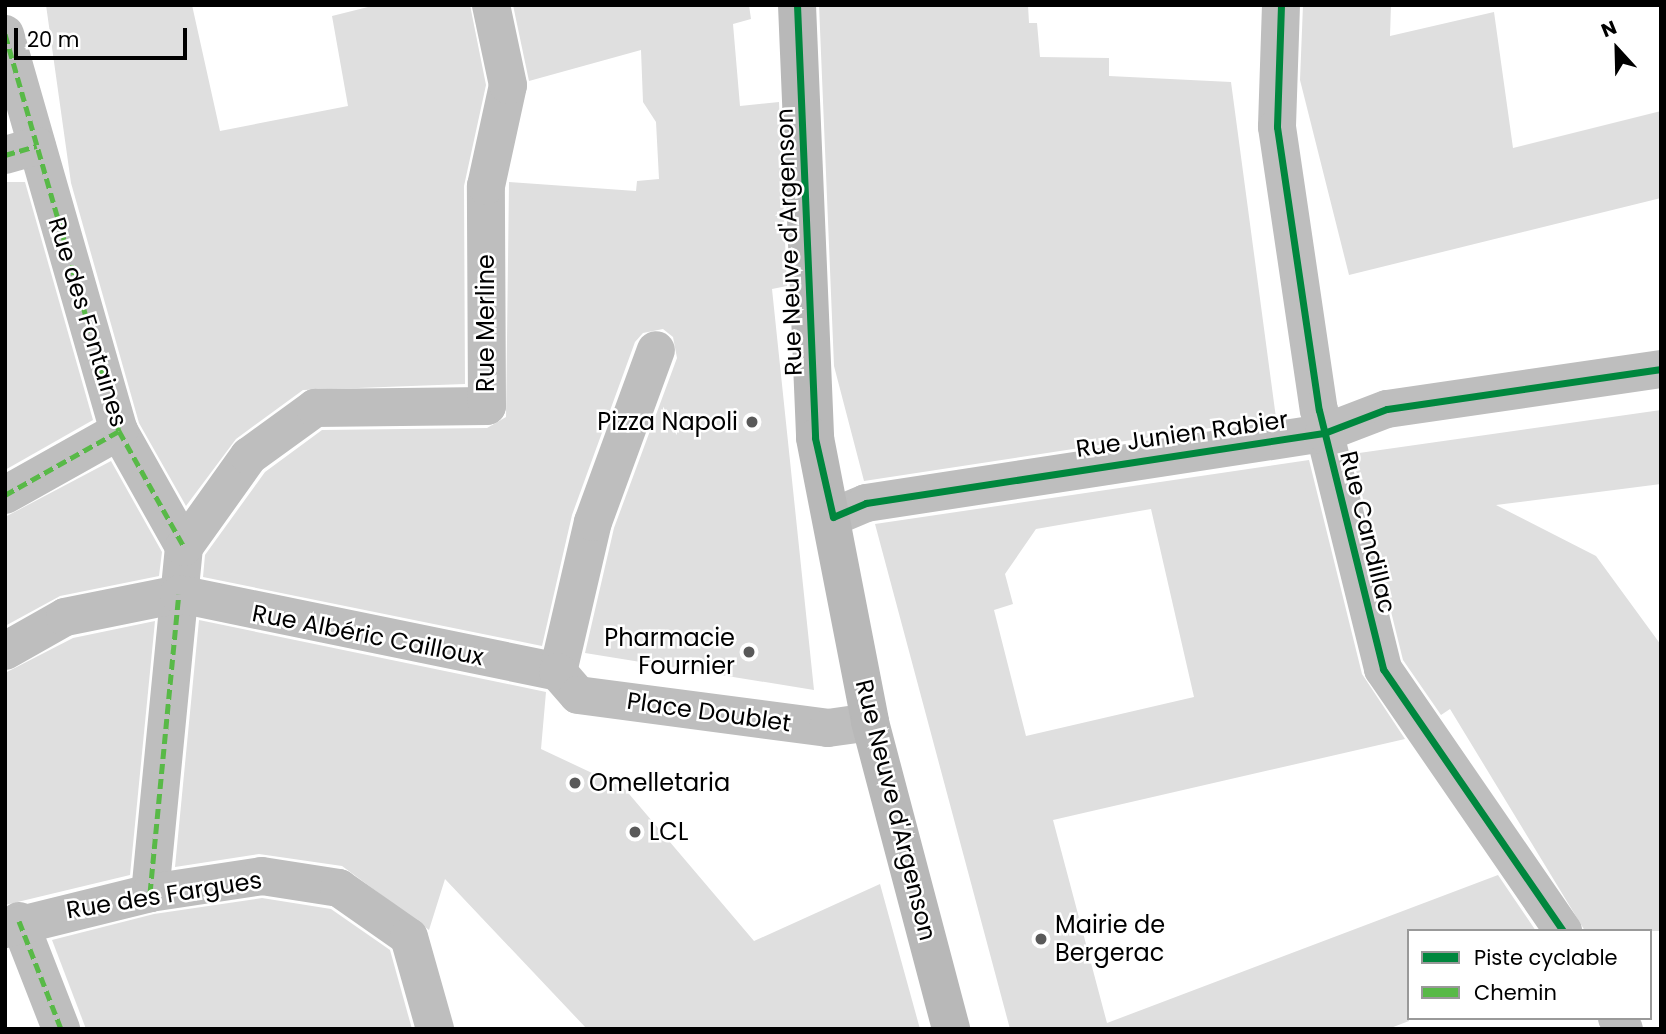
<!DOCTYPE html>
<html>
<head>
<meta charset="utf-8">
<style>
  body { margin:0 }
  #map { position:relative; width:1666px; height:1034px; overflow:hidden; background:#fff; font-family:Poppins,sans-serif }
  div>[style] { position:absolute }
  .building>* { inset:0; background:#dfdfdf }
  .street>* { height:38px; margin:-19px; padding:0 19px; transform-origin:19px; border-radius:19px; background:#bebebe }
  .secondary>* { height:38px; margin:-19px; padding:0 19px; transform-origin:19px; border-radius:19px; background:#b8b8b8 }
  .quiet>* { height:5px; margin-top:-2.5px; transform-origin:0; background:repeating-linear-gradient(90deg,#58b947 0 10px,transparent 0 15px) }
  .cycleway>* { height:7px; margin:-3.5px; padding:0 3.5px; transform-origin:3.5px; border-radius:3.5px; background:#00873e }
  .dots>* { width:19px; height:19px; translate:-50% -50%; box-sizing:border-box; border:4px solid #fff; border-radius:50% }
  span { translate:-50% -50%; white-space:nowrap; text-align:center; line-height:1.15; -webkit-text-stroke:5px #fff; paint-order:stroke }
  .street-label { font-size:24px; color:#000 }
  .poi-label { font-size:24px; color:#000 }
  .right { translate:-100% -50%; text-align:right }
  .left { translate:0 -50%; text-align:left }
  .frame { position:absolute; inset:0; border:7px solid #000; pointer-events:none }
  .legend { position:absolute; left:1407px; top:929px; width:245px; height:91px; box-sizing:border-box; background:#fff; border:2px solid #999; margin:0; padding:9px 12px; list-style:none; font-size:21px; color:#000 }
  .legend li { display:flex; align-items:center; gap:14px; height:35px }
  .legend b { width:35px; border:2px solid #999 }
  .north { position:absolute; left:1582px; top:14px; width:70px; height:70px; -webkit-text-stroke:5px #fff; paint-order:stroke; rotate:338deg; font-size:19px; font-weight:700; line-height:28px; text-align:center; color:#000 }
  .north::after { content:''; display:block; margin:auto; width:24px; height:32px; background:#000; clip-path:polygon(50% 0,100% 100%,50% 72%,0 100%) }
  .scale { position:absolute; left:14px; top:28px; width:173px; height:32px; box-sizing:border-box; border:4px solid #000; border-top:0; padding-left:9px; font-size:21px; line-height:24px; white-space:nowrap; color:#000; -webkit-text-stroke:5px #fff; paint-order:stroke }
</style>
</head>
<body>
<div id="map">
  <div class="building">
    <i style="clip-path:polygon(46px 5px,192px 5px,220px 131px,348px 106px,332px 16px,376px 5px,470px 5px,486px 85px,464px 186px,465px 384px,303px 390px,236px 439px,186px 506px,139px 423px,71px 183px)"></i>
    <i style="clip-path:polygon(513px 5px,749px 5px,751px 19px,733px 24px,740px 106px,779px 102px,787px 286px,772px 289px,814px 690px,585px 653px,614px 528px,677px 358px,673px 337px,663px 329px,643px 333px,635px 342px,572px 515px,542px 646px,203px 577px,205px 555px,265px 472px,322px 430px,487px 428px,506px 417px,509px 182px,636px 191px,637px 181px,659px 179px,656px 122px,643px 102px,641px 50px,529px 81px)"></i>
    <i style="clip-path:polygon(819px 5px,1028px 5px,1029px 23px,1037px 23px,1040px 57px,1109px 58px,1109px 76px,1231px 82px,1276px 418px,864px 481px,834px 366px)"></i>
    <i style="clip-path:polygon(1303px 5px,1391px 5px,1390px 36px,1494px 12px,1513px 148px,1661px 111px,1661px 198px,1349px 275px,1300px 80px)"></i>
    <i style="clip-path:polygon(5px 182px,25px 182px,93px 420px,5px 470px)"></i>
    <i style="clip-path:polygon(1661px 410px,1661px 484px,1496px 505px,1596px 556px,1661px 645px,1661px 931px,1585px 931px,1450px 709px,1441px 715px,1403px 660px,1352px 454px)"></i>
    <i style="clip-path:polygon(evenodd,1309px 460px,1362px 674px,1405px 739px,1053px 820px,1107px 1023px,1498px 875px,1536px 931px,1409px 931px,1409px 1021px,1388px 1029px,1010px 1029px,875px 524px,1309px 460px,1151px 509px,1194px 697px,1026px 736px,994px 610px,1013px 604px,1005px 574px,1036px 529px,1151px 509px)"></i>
    <i style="clip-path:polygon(111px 461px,162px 552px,159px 576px,60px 596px,5px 626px,5px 517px)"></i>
    <i style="clip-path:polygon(199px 620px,546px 692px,541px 749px,624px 788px,754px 941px,880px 884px,920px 1029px,587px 1029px,445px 879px,429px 930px,342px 866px,259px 854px,175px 867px)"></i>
    <i style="clip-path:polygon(155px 621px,130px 875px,5px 905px,5px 673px,73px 638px)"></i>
    <i style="clip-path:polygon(262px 898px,331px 909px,390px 950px,412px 1029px,86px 1029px,52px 940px,154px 914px)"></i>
  </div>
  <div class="street">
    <i style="left:1281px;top:5px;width:122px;rotate:91.9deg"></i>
    <i style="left:1277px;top:127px;width:286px;rotate:81.6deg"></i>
    <i style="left:1319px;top:410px;width:267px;rotate:76.1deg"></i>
    <i style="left:1383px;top:669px;width:318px;rotate:55.5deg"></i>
    <i style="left:5px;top:34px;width:413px;rotate:74deg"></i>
    <i style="left:119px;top:431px;width:133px;rotate:60.7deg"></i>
    <i style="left:184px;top:547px;width:348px;rotate:95.6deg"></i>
    <i style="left:5px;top:155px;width:33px;rotate:-16deg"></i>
    <i style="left:5px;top:495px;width:131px;rotate:-29.3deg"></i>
    <i style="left:833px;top:517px;width:36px;rotate:-23deg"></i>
    <i style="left:866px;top:503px;width:463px;rotate:-8.7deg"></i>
    <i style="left:1324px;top:433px;width:67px;rotate:-20.9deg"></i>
    <i style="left:1387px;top:409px;width:277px;rotate:-8.3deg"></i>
    <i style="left:184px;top:547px;width:112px;rotate:-54.5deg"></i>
    <i style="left:249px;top:456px;width:82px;rotate:-36deg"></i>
    <i style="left:315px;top:408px;width:172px;rotate:-0.7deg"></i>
    <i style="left:487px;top:406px;width:220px;rotate:-90.3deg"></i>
    <i style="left:486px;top:186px;width:103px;rotate:-77.7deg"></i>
    <i style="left:508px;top:85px;width:82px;rotate:-102deg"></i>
    <i style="left:5px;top:651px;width:69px;rotate:-29.5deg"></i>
    <i style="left:65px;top:617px;width:116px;rotate:-11.4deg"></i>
    <i style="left:179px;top:594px;width:387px;rotate:11.6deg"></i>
    <i style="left:558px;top:672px;width:154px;rotate:-76.9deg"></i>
    <i style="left:593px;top:522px;width:183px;rotate:-69.9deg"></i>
    <i style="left:558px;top:672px;width:30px;rotate:49deg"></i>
    <i style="left:578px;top:695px;width:252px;rotate:7.5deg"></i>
    <i style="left:828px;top:728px;width:42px;rotate:-8.1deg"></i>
    <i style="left:19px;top:921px;width:116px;rotate:68.7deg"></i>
    <i style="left:5px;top:929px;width:149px;rotate:-13.9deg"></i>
    <i style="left:150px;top:893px;width:113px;rotate:-8.6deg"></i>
    <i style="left:262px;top:876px;width:78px;rotate:8.9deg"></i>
    <i style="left:339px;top:888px;width:85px;rotate:35deg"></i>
    <i style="left:409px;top:937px;width:96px;rotate:74.2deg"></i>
    <i style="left:1617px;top:1018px;width:13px;rotate:58deg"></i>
  </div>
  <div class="secondary">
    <i style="left:797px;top:5px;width:433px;rotate:87.6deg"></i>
    <i style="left:815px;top:438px;width:289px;rotate:79deg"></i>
    <i style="left:870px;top:722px;width:318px;rotate:75.2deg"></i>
  </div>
  <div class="quiet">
    <i style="left:5px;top:34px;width:413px;rotate:74deg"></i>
    <i style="left:119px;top:431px;width:133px;rotate:60.7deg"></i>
    <i style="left:5px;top:155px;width:33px;rotate:-16deg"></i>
    <i style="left:5px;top:495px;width:131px;rotate:-29.3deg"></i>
    <i style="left:150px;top:893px;width:300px;rotate:-84.5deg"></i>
    <i style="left:19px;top:921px;width:116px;rotate:68.7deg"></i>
  </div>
  <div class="cycleway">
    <i style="left:797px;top:5px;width:433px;rotate:87.6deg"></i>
    <i style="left:815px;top:438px;width:81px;rotate:77.2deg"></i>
    <i style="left:833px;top:517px;width:36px;rotate:-23deg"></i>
    <i style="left:866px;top:503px;width:463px;rotate:-8.7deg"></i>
    <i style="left:1324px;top:433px;width:67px;rotate:-20.9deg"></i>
    <i style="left:1387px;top:409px;width:277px;rotate:-8.3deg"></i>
    <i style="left:1281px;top:5px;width:122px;rotate:91.9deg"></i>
    <i style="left:1277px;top:127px;width:286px;rotate:81.6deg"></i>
    <i style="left:1319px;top:410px;width:267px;rotate:76.1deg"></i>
    <i style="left:1383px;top:669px;width:318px;rotate:55.5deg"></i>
  </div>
  <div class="dots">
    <i style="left:752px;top:422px;background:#595959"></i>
    <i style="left:749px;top:652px;background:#595959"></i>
    <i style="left:575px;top:783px;background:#595959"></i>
    <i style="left:635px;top:832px;background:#595959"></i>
    <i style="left:1041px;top:939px;background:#595959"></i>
  </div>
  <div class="street-label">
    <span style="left:789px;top:242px;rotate:-92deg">Rue Neuve d'Argenson</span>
    <span style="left:88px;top:322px;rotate:73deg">Rue des Fontaines</span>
    <span style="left:486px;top:323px;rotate:-90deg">Rue Merline</span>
    <span style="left:1182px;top:434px;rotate:-8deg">Rue Junien Rabier</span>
    <span style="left:1368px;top:532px;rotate:76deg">Rue Candillac</span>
    <span style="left:368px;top:635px;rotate:11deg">Rue Albéric Cailloux</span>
    <span style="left:709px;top:712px;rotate:8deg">Place Doublet</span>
    <span style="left:896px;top:810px;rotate:76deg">Rue Neuve d'Argenson</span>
    <span style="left:164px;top:895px;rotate:-9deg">Rue des Fargues</span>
  </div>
  <div class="poi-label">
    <span class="right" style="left:738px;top:422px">Pizza Napoli</span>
    <span class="right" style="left:735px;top:652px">Pharmacie<br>Fournier</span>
    <span class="left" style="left:589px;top:783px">Omelletaria</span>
    <span class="left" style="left:649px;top:832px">LCL</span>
    <span class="left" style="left:1055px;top:939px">Mairie de<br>Bergerac</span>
  </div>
  <div class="frame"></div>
  <ul class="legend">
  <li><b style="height:9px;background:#00873e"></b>Piste cyclable</li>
  <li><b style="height:9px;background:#58b947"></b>Chemin</li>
  </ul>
  <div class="north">N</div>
  <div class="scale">20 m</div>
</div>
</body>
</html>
